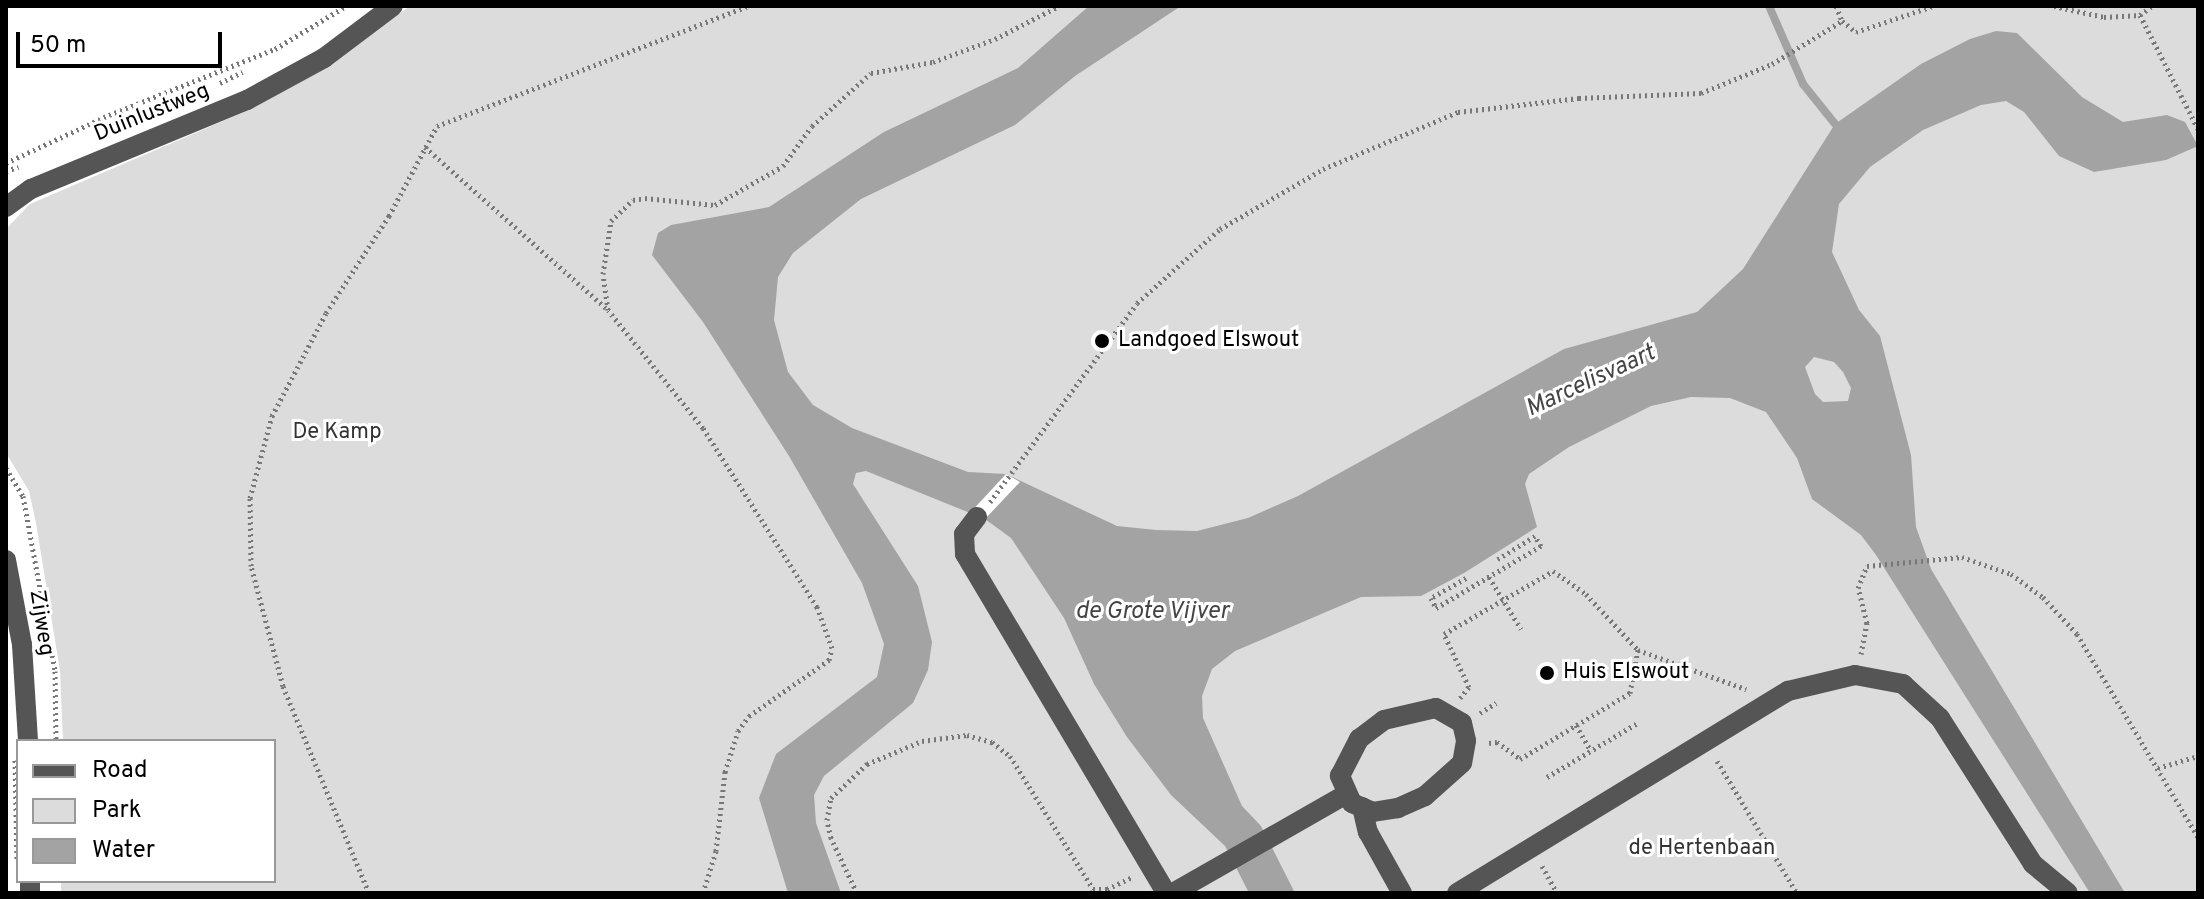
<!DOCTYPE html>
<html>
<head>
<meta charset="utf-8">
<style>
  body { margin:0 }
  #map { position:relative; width:2204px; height:899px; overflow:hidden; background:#fff; font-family:Overpass,sans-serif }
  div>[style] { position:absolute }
  .green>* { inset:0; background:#dcdcdc }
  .water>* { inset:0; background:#a3a3a3 }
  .pier>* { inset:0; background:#fff }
  .stream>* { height:8px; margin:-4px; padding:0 4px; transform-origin:4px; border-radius:4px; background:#a3a3a3 }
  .path>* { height:5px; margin-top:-2.5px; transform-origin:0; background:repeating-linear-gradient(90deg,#777 0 2px,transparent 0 6px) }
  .minor>* { height:20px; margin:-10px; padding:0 10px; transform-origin:10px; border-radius:10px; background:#555 }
  .dots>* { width:22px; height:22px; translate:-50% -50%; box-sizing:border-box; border:4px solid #fff; border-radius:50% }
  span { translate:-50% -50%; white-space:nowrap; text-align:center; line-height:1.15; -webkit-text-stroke:6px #fff; paint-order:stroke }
  .street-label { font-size:22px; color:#000 }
  .poi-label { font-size:22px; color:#000 }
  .left { translate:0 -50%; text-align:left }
  .park-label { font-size:22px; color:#333 }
  .water-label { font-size:24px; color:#444; font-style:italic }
  .frame { position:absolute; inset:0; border:8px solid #000; pointer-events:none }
  .legend { position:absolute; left:16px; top:739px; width:260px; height:144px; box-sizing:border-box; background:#fff; border:2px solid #999; margin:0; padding:10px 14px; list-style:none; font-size:24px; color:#000 }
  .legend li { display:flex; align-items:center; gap:16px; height:40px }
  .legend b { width:40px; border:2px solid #999 }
  .scale { position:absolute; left:16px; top:32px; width:206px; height:36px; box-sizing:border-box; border:4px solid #000; border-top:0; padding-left:10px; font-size:24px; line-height:28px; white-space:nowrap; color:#000; -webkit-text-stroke:6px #fff; paint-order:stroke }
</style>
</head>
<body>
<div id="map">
  <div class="green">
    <i style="clip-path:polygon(410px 6px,2198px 6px,2198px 893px,61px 893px,61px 881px,274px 881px,274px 741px,63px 741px,60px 671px,36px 523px,29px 491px,6px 453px,6px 229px,30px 204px,244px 112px,319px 71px)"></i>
  </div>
  <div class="water">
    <i style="clip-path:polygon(evenodd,1089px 6px,1181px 6px,1075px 76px,1015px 125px,861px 199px,793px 253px,778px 277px,774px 320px,788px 372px,813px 405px,852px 428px,968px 472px,1006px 474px,1117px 526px,1156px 530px,1197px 531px,1248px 518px,1298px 496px,1564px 349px,1697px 312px,1743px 269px,1835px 124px,1921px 64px,1970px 39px,1996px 31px,2017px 33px,2082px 97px,2123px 122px,2167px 115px,2185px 122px,2198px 146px,2166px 160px,2094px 172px,2059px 156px,2024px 112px,2006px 101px,1981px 105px,1923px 130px,1870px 167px,1839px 204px,1832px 252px,1859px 310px,1880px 336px,1911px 455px,1916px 527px,1931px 569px,2125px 893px,2090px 893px,1876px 555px,1861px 535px,1812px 499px,1797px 458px,1766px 412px,1730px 398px,1691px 397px,1651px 406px,1569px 447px,1529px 474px,1525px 484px,1537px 527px,1464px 573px,1421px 596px,1361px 597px,1235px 651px,1212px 669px,1202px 696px,1203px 718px,1242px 806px,1261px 826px,1295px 893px,1249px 893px,1225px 846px,1171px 795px,1127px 737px,1094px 684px,1064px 618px,1011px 538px,985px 519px,866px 471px,856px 473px,853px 484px,918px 586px,932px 642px,928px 670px,913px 703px,824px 776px,814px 795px,816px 823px,841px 893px,788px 893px,759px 798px,776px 754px,877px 677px,884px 644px,862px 583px,789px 456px,703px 322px,652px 255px,658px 233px,671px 225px,769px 207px,884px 132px,1018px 68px,1089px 6px,1814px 357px,1834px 362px,1843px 372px,1851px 388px,1848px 401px,1823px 402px,1815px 394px,1805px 367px,1814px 357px)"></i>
  </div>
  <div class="pier">
    <i style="clip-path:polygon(1006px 474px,1020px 482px,985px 519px,969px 514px)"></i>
  </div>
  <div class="stream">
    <i style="left:1769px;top:6px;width:85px;rotate:66.4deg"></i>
    <i style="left:1803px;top:84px;width:51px;rotate:51.3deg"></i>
  </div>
  <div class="path">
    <i style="left:1836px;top:6px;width:16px;rotate:68deg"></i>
    <i style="left:1842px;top:21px;width:18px;rotate:38deg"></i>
    <i style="left:1856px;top:32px;width:81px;rotate:-18.7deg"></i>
    <i style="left:2054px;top:6px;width:51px;rotate:12.4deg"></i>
    <i style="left:2104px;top:17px;width:36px;rotate:-3deg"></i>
    <i style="left:2140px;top:15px;width:15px;rotate:-37deg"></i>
    <i style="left:2140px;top:15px;width:128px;rotate:63deg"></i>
    <i style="left:220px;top:83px;width:25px;rotate:-26deg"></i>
    <i style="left:425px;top:147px;width:242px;rotate:41.7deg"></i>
    <i style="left:6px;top:163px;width:114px;rotate:-25deg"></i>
    <i style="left:109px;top:115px;width:179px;rotate:-21.7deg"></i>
    <i style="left:275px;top:49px;width:83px;rotate:-31.2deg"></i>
    <i style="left:6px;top:171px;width:13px;rotate:-18deg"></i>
    <i style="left:6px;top:468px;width:33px;rotate:59deg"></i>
    <i style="left:23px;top:496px;width:178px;rotate:79.6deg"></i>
    <i style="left:55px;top:671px;width:70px;rotate:89.2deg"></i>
    <i style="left:990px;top:502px;width:247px;rotate:-53.5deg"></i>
    <i style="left:1137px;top:303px;width:111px;rotate:-41.7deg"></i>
    <i style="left:1220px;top:229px;width:119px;rotate:-30.2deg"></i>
    <i style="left:1323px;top:169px;width:147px;rotate:-22.9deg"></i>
    <i style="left:1458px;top:112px;width:122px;rotate:-6.6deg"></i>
    <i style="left:1579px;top:98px;width:122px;rotate:-2.3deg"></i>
    <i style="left:1701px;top:93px;width:77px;rotate:-22.2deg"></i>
    <i style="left:1772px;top:64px;width:82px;rotate:-31.6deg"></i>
    <i style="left:1489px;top:577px;width:61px;rotate:58.4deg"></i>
    <i style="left:1466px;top:578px;width:40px;rotate:150.3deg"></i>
    <i style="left:1431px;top:598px;width:11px;rotate:63deg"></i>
    <i style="left:1436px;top:608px;width:122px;rotate:-30.6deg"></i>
    <i style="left:1541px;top:546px;width:12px;rotate:-121deg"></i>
    <i style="left:1535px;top:536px;width:44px;rotate:148.1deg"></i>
    <i style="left:1861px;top:654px;width:32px;rotate:-79deg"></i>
    <i style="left:1867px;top:623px;width:36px;rotate:-104deg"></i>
    <i style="left:1858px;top:588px;width:24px;rotate:-68deg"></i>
    <i style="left:1867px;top:566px;width:95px;rotate:-5.4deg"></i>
    <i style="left:1962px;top:557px;width:52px;rotate:19.1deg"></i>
    <i style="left:2011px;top:574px;width:39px;rotate:36deg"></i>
    <i style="left:2043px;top:597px;width:50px;rotate:47.4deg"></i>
    <i style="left:2077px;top:634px;width:236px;rotate:59.2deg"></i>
    <i style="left:1460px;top:698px;width:14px;rotate:-51deg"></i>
    <i style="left:1469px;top:687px;width:59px;rotate:-115.3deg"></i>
    <i style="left:1444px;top:634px;width:126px;rotate:-30deg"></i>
    <i style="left:1553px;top:571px;width:40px;rotate:34.9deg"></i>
    <i style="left:1586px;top:594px;width:76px;rotate:47.1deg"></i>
    <i style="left:1638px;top:650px;width:115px;rotate:19.9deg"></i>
    <i style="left:1480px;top:713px;width:19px;rotate:-32deg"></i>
    <i style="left:1576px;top:725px;width:30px;rotate:60deg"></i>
    <i style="left:1489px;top:743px;width:8px;rotate:-7deg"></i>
    <i style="left:1497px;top:742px;width:29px;rotate:36deg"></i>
    <i style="left:1520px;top:759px;width:128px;rotate:-31deg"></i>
    <i style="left:1630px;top:693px;width:44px;rotate:-79.5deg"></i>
    <i style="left:15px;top:760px;width:102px;rotate:88.9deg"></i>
    <i style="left:1717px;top:761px;width:154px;rotate:58.8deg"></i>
    <i style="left:2158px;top:768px;width:42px;rotate:-16.7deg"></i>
    <i style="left:1547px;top:777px;width:104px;rotate:-30.8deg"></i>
    <i style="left:1542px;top:866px;width:31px;rotate:61deg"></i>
    <i style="left:369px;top:893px;width:224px;rotate:-112.6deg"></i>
    <i style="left:283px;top:686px;width:124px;rotate:-104.9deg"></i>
    <i style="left:251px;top:566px;width:68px;rotate:-90.8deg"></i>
    <i style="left:250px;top:498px;width:85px;rotate:-75deg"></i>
    <i style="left:272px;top:416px;width:116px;rotate:-62.3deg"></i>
    <i style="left:326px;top:313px;width:116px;rotate:-57deg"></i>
    <i style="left:389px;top:216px;width:102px;rotate:-61.9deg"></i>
    <i style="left:437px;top:126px;width:333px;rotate:-21.1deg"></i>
    <i style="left:703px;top:893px;width:44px;rotate:-72.8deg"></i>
    <i style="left:716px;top:851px;width:80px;rotate:-83.5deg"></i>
    <i style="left:725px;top:772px;width:43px;rotate:-72.4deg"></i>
    <i style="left:738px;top:731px;width:19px;rotate:-54deg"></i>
    <i style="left:749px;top:716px;width:98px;rotate:-35deg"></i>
    <i style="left:829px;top:660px;width:12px;rotate:-76deg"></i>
    <i style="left:832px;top:648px;width:44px;rotate:-110.1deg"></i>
    <i style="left:817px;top:607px;width:212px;rotate:-122.5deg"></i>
    <i style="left:703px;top:428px;width:151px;rotate:-128.8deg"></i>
    <i style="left:608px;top:310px;width:36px;rotate:-98deg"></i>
    <i style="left:603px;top:274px;width:54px;rotate:-81.4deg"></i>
    <i style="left:611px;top:221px;width:30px;rotate:-44deg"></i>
    <i style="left:633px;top:200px;width:12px;rotate:-9deg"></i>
    <i style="left:645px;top:198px;width:70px;rotate:5.7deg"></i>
    <i style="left:715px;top:205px;width:78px;rotate:-29.8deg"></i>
    <i style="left:783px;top:166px;width:49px;rotate:-54.1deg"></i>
    <i style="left:812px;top:126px;width:79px;rotate:-41.9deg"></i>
    <i style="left:871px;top:73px;width:63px;rotate:-10.1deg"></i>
    <i style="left:933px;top:62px;width:66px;rotate:-20.4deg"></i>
    <i style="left:995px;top:39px;width:72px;rotate:-27.3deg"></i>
    <i style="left:857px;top:893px;width:61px;rotate:-115.3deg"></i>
    <i style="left:831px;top:838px;width:18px;rotate:-103deg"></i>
    <i style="left:827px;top:820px;width:22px;rotate:-80deg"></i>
    <i style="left:831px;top:798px;width:50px;rotate:-43.4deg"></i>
    <i style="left:867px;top:764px;width:60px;rotate:-22.7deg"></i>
    <i style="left:922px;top:741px;width:45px;rotate:-7.6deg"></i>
    <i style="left:967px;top:735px;width:26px;rotate:16deg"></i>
    <i style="left:992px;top:742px;width:23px;rotate:38deg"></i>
    <i style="left:1010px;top:756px;width:157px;rotate:58deg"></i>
    <i style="left:1093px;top:889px;width:14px"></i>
    <i style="left:1107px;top:889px;width:29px;rotate:-25deg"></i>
  </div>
  <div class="minor">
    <i style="left:6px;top:207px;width:31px;rotate:-36deg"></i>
    <i style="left:31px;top:189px;width:234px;rotate:-22.4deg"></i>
    <i style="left:247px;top:100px;width:88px;rotate:-28.6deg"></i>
    <i style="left:324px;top:58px;width:86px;rotate:-37deg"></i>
    <i style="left:977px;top:517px;width:21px;rotate:127deg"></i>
    <i style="left:964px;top:534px;width:20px;rotate:87deg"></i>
    <i style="left:965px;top:554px;width:394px;rotate:59.3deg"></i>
    <i style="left:6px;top:560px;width:86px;rotate:79.3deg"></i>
    <i style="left:22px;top:645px;width:96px;rotate:86.4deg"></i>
    <i style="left:1436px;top:708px;width:30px;rotate:30deg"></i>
    <i style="left:1462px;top:723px;width:18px;rotate:77deg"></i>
    <i style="left:1466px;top:741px;width:22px;rotate:100deg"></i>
    <i style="left:1462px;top:763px;width:50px;rotate:138.3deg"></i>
    <i style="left:1425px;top:796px;width:30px;rotate:156deg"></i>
    <i style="left:1398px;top:808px;width:25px;rotate:171deg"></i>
    <i style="left:1373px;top:812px;width:23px;rotate:-157deg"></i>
    <i style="left:1352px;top:803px;width:30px;rotate:-114deg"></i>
    <i style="left:1340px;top:776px;width:42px;rotate:-62.8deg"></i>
    <i style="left:1359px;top:739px;width:31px;rotate:-37deg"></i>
    <i style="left:1384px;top:720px;width:53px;rotate:-13deg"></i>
    <i style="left:1362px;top:807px;width:26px;rotate:77deg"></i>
    <i style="left:1368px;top:832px;width:70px;rotate:60.9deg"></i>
    <i style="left:30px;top:893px;width:12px;rotate:-90deg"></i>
    <i style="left:1173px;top:893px;width:198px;rotate:-29.7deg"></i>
    <i style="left:1457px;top:893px;width:388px;rotate:-31.4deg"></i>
    <i style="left:1788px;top:691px;width:69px;rotate:-13.4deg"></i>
    <i style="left:1855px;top:675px;width:49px;rotate:10.6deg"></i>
    <i style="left:1903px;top:684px;width:50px;rotate:42.6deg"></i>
    <i style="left:1940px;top:718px;width:173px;rotate:57.5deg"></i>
    <i style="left:2033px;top:864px;width:45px;rotate:39.6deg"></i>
  </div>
  <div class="dots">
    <i style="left:1102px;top:341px;background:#000"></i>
    <i style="left:1547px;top:673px;background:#000"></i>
  </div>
  <div class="street-label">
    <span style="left:152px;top:113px;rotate:-22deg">Duinlustweg</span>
    <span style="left:41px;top:623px;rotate:81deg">Zijweg</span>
  </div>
  <div class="poi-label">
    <span class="left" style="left:1118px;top:341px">Landgoed Elswout</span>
    <span class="left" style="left:1563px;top:673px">Huis Elswout</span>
  </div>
  <div class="park-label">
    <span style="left:337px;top:433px">De Kamp</span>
    <span style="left:1702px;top:849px">de Hertenbaan</span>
  </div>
  <div class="water-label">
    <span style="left:1591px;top:382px;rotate:-25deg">Marcelisvaart</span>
    <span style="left:1152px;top:613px">de Grote Vijver</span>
  </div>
  <div class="frame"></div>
  <ul class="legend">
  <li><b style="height:10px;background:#555"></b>Road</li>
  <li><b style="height:22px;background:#dcdcdc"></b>Park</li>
  <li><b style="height:22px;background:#a3a3a3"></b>Water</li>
  </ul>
  <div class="scale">50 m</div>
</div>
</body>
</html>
